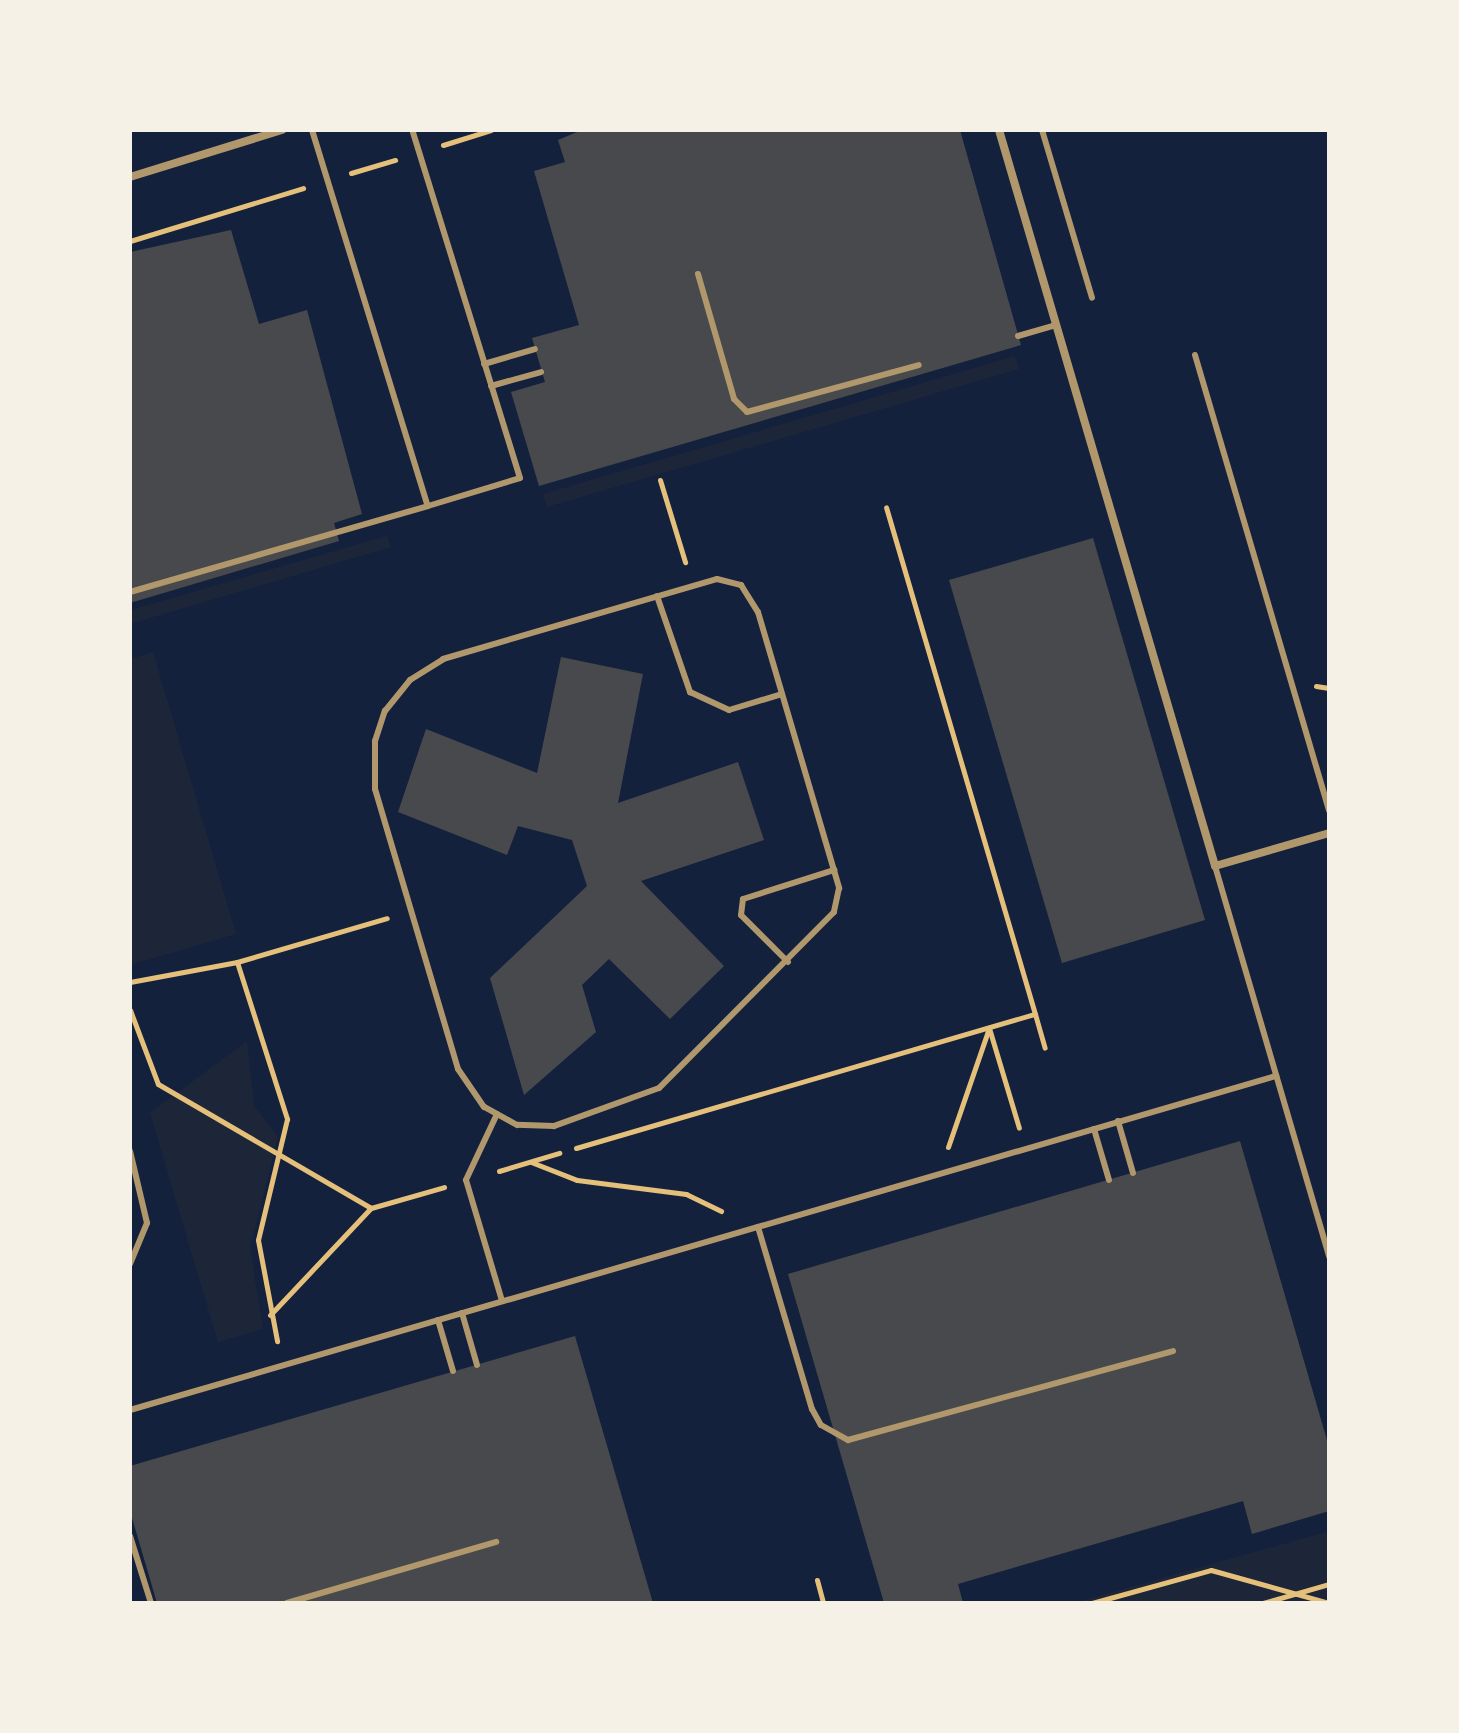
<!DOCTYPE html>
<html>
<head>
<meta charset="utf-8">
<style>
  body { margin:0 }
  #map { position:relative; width:1459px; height:1733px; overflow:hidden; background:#14213d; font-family:Ubuntu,sans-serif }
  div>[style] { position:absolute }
  .green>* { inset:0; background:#1d2539 }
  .building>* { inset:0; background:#48494c }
  .path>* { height:5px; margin:-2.5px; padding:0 2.5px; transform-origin:2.5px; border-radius:2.5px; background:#e5c07b }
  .service>* { height:6px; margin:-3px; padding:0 3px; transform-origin:3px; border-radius:3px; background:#b1986c }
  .minor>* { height:8px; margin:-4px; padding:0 4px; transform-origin:4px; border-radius:4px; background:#b1986c }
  span { translate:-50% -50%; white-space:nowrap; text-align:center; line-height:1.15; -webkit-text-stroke:6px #f6f1e7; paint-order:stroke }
  .frame { position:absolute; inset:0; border:132px solid #f6f1e7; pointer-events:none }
</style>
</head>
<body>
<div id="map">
  <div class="green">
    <i style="clip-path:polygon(1015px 356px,1019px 369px,547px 507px,543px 494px)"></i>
    <i style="clip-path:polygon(387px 536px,391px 547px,130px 624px,130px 610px)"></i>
    <i style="clip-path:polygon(153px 652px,236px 934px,130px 965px,130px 659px)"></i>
    <i style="clip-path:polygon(247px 1041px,254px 1106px,278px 1137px,250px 1248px,263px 1329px,218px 1342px,150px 1113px)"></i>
    <i style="clip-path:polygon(1329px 1531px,1329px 1603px,1074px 1603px)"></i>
  </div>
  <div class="building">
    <i style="clip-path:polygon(582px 130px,960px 130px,1021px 345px,539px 486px,511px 392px,545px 382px,532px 338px,579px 325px,534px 171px,565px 162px,558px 140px)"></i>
    <i style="clip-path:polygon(231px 230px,259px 324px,307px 310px,362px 514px,334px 523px,339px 541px,130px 603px,130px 252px)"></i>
    <i style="clip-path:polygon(1093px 538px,1205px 920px,1062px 963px,949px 580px)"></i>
    <i style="clip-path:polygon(561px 657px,643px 674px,618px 803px,738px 762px,764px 840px,641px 881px,724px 966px,670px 1019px,609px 959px,582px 985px,596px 1032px,524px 1095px,490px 978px,587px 886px,572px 840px,518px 826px,507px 855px,398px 812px,426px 729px,537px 773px)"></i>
    <i style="clip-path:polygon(1240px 1141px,1329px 1447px,1329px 1511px,1252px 1534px,1243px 1501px,958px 1584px,963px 1603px,884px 1603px,788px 1274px)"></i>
    <i style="clip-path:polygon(575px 1336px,653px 1603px,157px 1603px,130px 1511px,130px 1466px)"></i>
  </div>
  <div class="path">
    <i style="left:443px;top:145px;width:50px;rotate:-17.4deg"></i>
    <i style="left:351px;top:173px;width:46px;rotate:-16.5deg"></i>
    <i style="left:130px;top:241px;width:181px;rotate:-17deg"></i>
    <i style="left:660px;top:480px;width:86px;rotate:73deg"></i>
    <i style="left:1316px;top:686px;width:13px;rotate:9deg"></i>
    <i style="left:237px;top:962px;width:156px;rotate:-16.3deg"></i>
    <i style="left:130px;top:982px;width:109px;rotate:-10.6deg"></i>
    <i style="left:237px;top:962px;width:165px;rotate:72.3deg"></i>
    <i style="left:287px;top:1119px;width:124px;rotate:103.5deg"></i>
    <i style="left:258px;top:1240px;width:103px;rotate:79.3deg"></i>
    <i style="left:130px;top:1010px;width:79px;rotate:69.3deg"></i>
    <i style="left:158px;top:1084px;width:246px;rotate:30.2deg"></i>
    <i style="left:1035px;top:1014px;width:35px;rotate:74deg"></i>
    <i style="left:948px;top:1147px;width:126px;rotate:-71deg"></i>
    <i style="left:989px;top:1028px;width:104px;rotate:73.3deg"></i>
    <i style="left:576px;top:1148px;width:478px;rotate:-16.3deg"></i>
    <i style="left:1035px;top:1014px;width:528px;rotate:-106.38deg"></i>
    <i style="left:531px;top:1162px;width:49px;rotate:21.4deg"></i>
    <i style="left:577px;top:1180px;width:110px;rotate:7.3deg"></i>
    <i style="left:686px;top:1194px;width:39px;rotate:26deg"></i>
    <i style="left:499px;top:1171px;width:63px;rotate:-16.7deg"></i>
    <i style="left:270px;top:1315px;width:147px;rotate:-46.7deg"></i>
    <i style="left:371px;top:1208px;width:76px;rotate:-16deg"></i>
    <i style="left:817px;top:1580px;width:24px;rotate:75deg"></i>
    <i style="left:1092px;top:1603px;width:123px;rotate:-15.5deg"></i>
    <i style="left:1211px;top:1570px;width:123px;rotate:15.6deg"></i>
    <i style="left:1263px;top:1603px;width:69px;rotate:-16.1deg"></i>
  </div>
  <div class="service">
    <i style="left:312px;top:130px;width:393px;rotate:72.9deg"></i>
    <i style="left:428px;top:506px;width:96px;rotate:-16.9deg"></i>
    <i style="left:520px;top:478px;width:364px;rotate:-107.2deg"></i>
    <i style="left:1042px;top:130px;width:175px;rotate:73.4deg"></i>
    <i style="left:698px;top:274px;width:130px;rotate:73.9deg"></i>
    <i style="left:734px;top:399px;width:18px;rotate:45deg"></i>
    <i style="left:747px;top:412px;width:178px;rotate:-15.3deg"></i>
    <i style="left:1018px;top:336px;width:40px;rotate:-16deg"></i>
    <i style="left:1195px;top:355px;width:475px;rotate:73.6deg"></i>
    <i style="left:484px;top:364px;width:53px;rotate:-16.4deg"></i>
    <i style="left:491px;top:386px;width:52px;rotate:-15.6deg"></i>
    <i style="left:717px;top:579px;width:25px;rotate:14deg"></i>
    <i style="left:741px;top:585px;width:32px;rotate:58deg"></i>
    <i style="left:758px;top:612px;width:288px;rotate:73.6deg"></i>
    <i style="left:839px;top:888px;width:25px;rotate:102deg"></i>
    <i style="left:834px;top:912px;width:248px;rotate:134.8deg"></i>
    <i style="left:659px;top:1088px;width:112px;rotate:160.1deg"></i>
    <i style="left:554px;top:1126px;width:37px;rotate:-178deg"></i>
    <i style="left:517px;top:1125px;width:38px;rotate:-151deg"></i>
    <i style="left:484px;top:1107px;width:46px;rotate:-124.4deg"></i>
    <i style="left:458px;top:1069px;width:292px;rotate:-106.5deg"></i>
    <i style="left:375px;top:789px;width:48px;rotate:-90deg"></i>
    <i style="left:375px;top:741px;width:32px;rotate:-72deg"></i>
    <i style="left:385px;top:711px;width:40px;rotate:-51deg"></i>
    <i style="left:410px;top:680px;width:39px;rotate:-32deg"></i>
    <i style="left:443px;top:659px;width:285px;rotate:-16.3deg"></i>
    <i style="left:130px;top:592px;width:310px;rotate:-16.1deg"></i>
    <i style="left:657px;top:596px;width:102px;rotate:71deg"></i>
    <i style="left:690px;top:692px;width:43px;rotate:24.8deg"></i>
    <i style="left:729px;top:710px;width:55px;rotate:-16.8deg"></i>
    <i style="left:1215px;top:866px;width:407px;rotate:73.7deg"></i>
    <i style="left:788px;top:962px;width:66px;rotate:-135deg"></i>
    <i style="left:741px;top:915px;width:16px;rotate:-83deg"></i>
    <i style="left:743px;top:899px;width:96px;rotate:-17.7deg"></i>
    <i style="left:497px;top:1114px;width:73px;rotate:115.2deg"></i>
    <i style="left:466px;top:1180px;width:126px;rotate:73.4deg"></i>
    <i style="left:1118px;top:1121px;width:54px;rotate:73.9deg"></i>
    <i style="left:1094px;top:1129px;width:53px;rotate:73.6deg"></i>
    <i style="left:130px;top:1151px;width:74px;rotate:76.7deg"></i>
    <i style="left:147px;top:1223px;width:44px;rotate:112.5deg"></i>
    <i style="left:758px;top:1227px;width:190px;rotate:73.5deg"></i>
    <i style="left:812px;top:1409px;width:18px;rotate:61deg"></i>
    <i style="left:821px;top:1425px;width:31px;rotate:29deg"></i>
    <i style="left:848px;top:1440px;width:337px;rotate:-15.3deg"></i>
    <i style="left:462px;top:1313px;width:54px;rotate:73.9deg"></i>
    <i style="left:438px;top:1320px;width:53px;rotate:73.6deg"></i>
    <i style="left:130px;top:1410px;width:1194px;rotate:-16.25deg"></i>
    <i style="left:130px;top:1536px;width:70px;rotate:72.6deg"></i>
    <i style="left:287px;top:1603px;width:218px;rotate:-16.3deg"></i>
  </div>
  <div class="minor">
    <i style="left:999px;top:130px;width:767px;rotate:73.64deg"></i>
    <i style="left:1215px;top:866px;width:119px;rotate:-16.1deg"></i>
    <i style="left:130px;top:177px;width:159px;rotate:-17.2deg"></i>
  </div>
  <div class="frame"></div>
</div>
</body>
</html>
